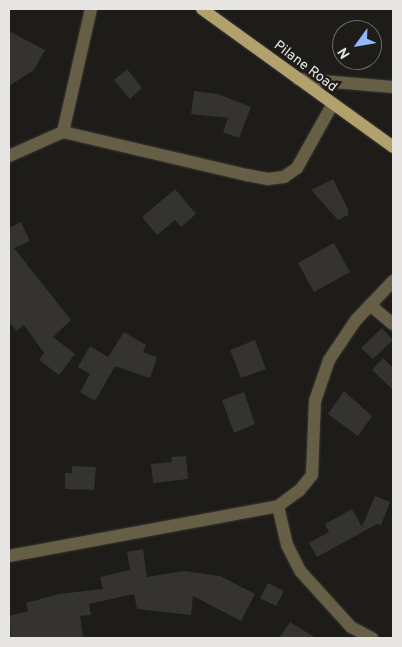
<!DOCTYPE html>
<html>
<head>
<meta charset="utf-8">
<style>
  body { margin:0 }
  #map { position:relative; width:402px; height:647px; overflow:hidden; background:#1d1c19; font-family:Overpass,sans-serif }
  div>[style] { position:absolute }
  .building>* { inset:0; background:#343331 }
  .roads { filter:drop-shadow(0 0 1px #393835) drop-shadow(0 0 1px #393835) }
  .minor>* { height:12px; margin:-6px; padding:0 6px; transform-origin:6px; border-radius:6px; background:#675e46 }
  .major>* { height:12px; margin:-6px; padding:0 6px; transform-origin:6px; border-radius:6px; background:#b3a16d }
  span { translate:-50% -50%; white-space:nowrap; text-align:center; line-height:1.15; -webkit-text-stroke:5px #1d1c19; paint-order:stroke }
  .street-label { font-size:14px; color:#e6e5e3 }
  .frame { position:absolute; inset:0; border:10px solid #e6e5e3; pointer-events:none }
  .north { position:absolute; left:332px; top:20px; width:50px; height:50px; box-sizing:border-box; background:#1d1c19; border:1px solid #6d6c6a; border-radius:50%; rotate:238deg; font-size:14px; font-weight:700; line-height:20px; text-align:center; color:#e6e5e3 }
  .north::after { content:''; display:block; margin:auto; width:18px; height:22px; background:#91b8fd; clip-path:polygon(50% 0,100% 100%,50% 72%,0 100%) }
</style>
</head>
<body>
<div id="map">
  <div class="building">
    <i style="clip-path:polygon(9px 31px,45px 50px,34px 70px,9px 86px)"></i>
    <i style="clip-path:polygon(127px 69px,142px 88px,130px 99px,114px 80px)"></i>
    <i style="clip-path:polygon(194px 91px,218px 94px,251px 107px,239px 138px,223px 132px,228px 118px,191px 114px)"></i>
    <i style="clip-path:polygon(333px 179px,348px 209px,348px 215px,338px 220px,311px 190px)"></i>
    <i style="clip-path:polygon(175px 189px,196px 214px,181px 227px,175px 220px,157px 235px,142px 217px)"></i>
    <i style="clip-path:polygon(21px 222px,30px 241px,14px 248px,71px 320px,53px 337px,75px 354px,59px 375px,39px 360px,44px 353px,24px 325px,17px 331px,9px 322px,9px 228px)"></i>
    <i style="clip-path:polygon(334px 243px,350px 272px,314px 292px,298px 263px)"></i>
    <i style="clip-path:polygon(382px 328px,393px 340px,373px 359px,361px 348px)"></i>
    <i style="clip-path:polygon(124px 332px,146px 345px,143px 352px,157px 357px,150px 378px,115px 366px,95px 401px,80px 392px,90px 374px,78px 367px,90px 346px,108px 357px)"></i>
    <i style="clip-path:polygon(255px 340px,266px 369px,241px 378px,230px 350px)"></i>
    <i style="clip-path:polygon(383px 358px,393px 368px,393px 390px,372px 370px)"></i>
    <i style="clip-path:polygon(344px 391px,372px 416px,358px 436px,328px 414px)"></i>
    <i style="clip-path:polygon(244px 392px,255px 424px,234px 433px,222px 400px)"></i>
    <i style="clip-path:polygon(186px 456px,188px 479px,153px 483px,151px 464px,172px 462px,171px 457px)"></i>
    <i style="clip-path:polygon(72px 466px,96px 467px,94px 490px,65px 489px,65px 473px,72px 473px)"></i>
    <i style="clip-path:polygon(375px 496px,390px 502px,381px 525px,377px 524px,317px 557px,309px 543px,329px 532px,325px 524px,352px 509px,362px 527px)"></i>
    <i style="clip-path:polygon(143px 549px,147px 577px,184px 571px,220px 576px,255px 594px,241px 621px,193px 596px,191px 615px,137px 609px,134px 594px,89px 604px,91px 615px,80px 616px,83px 637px,11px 638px,9px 616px,28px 611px,26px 603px,59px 594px,103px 589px,100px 577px,130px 570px,127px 552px)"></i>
    <i style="clip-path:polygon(268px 583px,284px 591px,276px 606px,260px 598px)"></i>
    <i style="clip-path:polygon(290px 622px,316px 638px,279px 638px)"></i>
  </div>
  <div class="roads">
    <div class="minor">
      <i style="left:298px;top:79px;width:95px;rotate:4.8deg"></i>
      <i style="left:63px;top:132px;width:126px;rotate:-77.2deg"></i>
      <i style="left:9px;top:156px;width:59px;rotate:-24deg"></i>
      <i style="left:63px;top:132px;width:189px;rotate:13.2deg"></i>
      <i style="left:247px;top:175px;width:21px;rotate:11deg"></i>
      <i style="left:268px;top:179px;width:16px;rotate:-7deg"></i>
      <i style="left:284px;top:177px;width:16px;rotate:-35deg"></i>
      <i style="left:297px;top:168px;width:72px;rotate:-60.9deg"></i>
      <i style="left:370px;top:305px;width:30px;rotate:40deg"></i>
      <i style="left:278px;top:506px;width:40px;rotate:77deg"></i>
      <i style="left:287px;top:545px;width:30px;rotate:63deg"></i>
      <i style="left:301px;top:572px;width:74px;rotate:47.7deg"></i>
      <i style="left:351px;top:627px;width:24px;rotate:28deg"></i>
      <i style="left:9px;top:556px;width:274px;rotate:-10.5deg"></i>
      <i style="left:278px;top:506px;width:26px;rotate:-36deg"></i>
      <i style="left:299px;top:491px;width:21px;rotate:-51deg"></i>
      <i style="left:312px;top:475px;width:74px;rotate:-87.7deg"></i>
      <i style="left:315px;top:401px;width:43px;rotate:-71.1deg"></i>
      <i style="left:329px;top:360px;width:48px;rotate:-56deg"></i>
      <i style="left:356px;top:320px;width:54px;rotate:-46.5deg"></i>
    </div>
    <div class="major">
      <i style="left:202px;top:9px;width:236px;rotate:35.8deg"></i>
    </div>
  </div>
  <div class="street-label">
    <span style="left:305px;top:67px;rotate:37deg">Pilane Road</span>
  </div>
  <div class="frame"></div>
  <div class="north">N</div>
</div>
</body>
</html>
